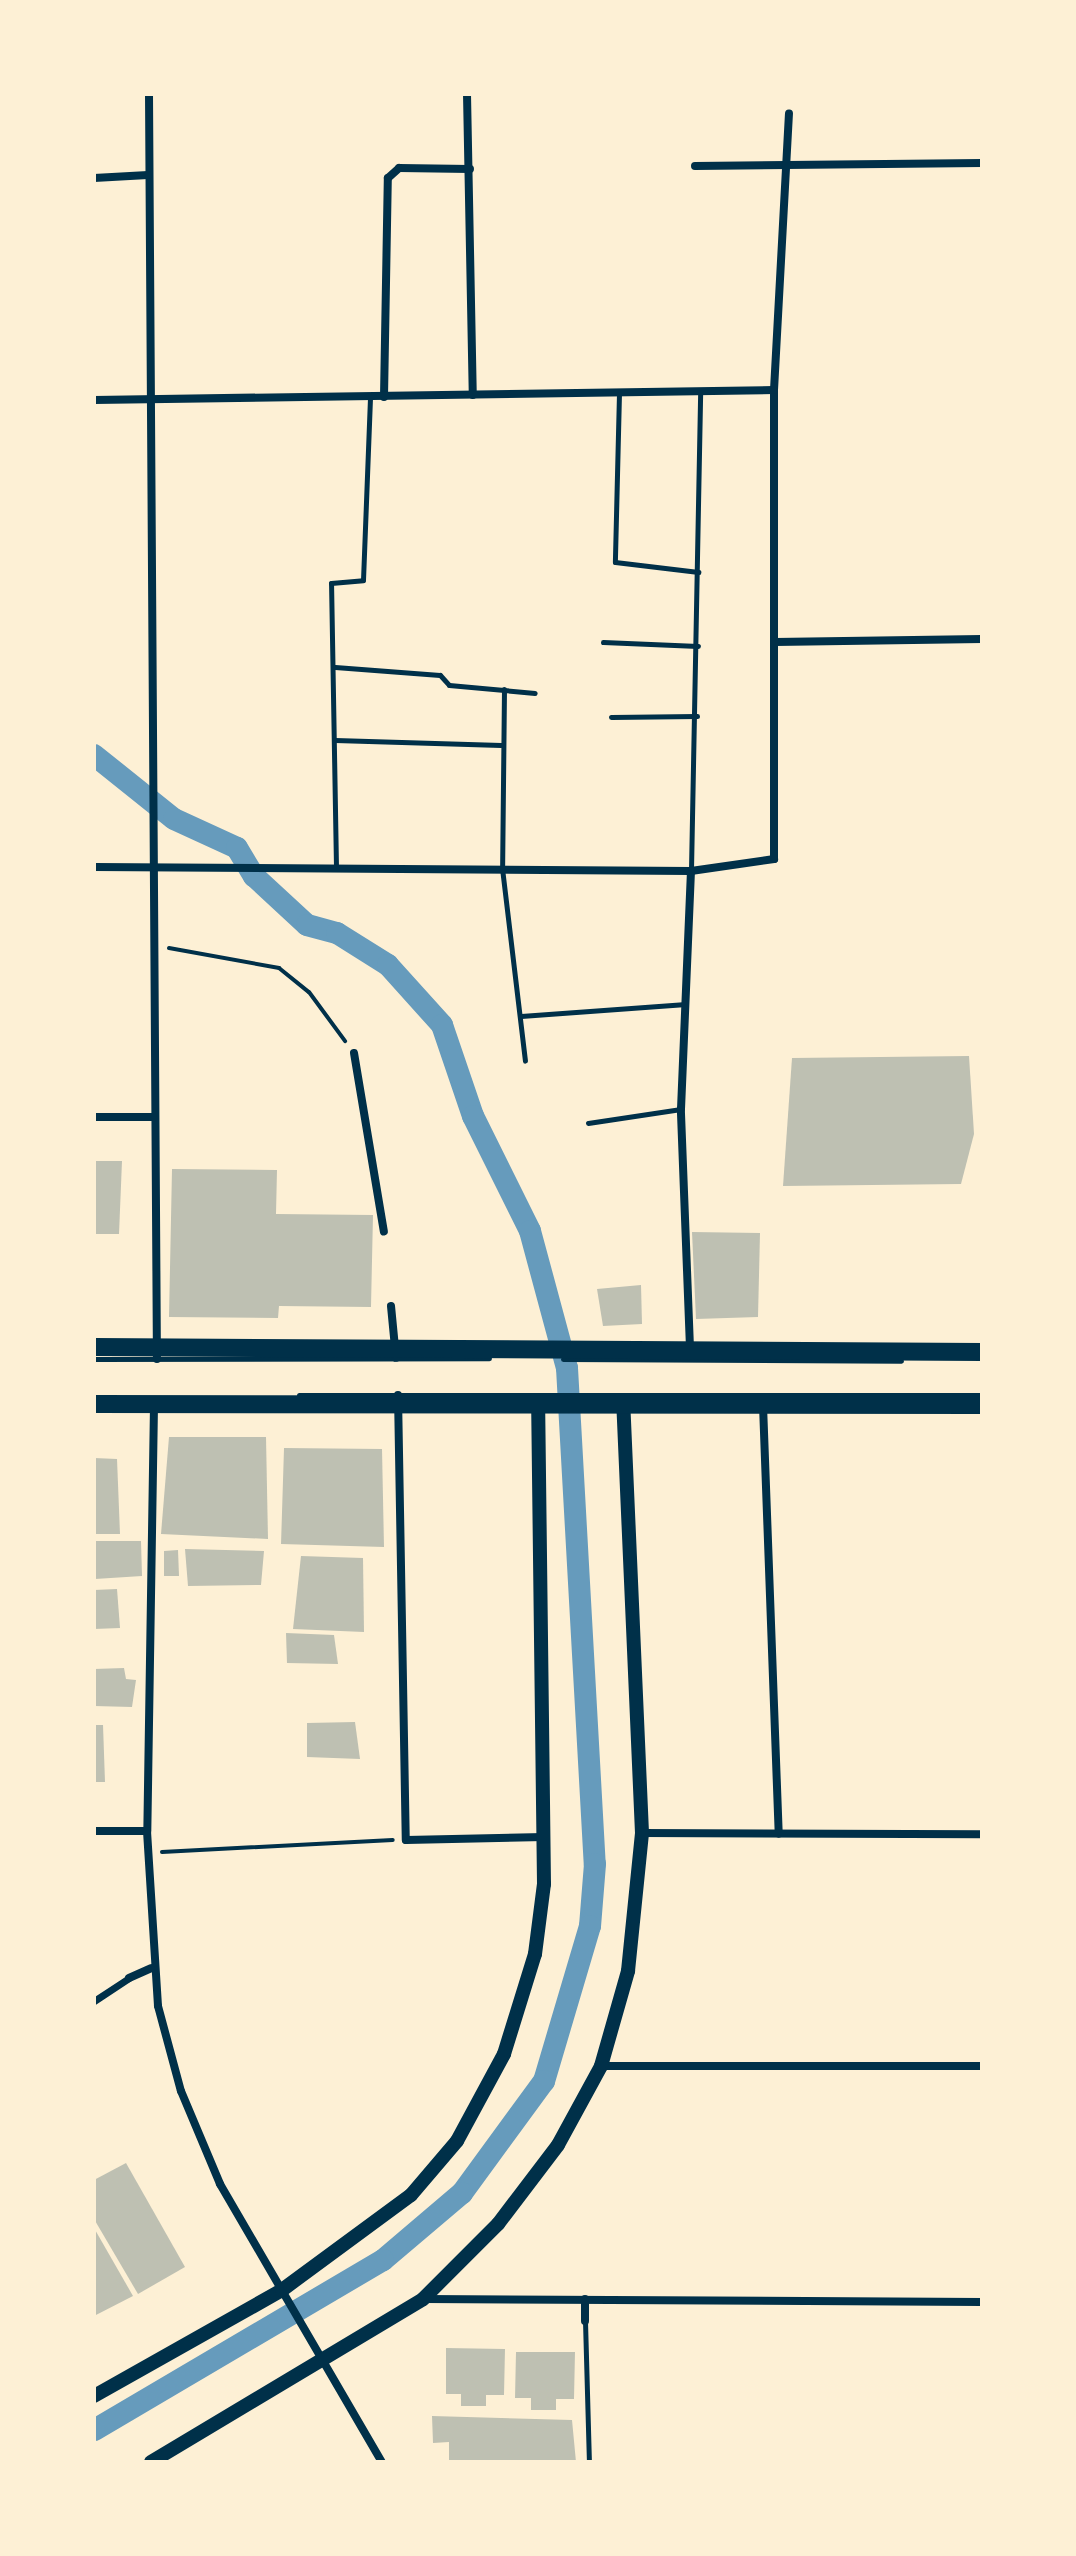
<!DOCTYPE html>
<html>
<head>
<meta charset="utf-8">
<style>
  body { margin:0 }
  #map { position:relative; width:1076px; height:2556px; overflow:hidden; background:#fdf0d5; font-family:Overpass,sans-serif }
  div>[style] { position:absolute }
  .canal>* { height:22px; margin:-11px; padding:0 11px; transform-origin:11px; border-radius:11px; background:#669bbc }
  .building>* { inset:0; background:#bec0b2 }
  .path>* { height:4px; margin:-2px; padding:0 2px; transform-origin:2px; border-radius:2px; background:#003049 }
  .service>* { height:5px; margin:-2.5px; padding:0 2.5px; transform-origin:2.5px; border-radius:2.5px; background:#003049 }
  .pedestrian>* { height:7px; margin:-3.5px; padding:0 3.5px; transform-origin:3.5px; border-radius:3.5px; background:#003049 }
  .minor>* { height:8px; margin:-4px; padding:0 4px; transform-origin:4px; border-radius:4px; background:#003049 }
  .tertiary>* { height:14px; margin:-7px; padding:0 7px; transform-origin:7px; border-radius:7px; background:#003049 }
  .primary>* { height:18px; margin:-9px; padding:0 9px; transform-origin:9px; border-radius:9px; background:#003049 }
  span { translate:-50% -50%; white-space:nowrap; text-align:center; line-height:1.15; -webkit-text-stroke:8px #fdf0d5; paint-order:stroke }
  .frame { position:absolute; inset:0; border:96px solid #fdf0d5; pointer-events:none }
</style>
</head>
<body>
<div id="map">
  <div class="canal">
    <i style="left:94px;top:755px;width:102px;rotate:38.7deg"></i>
    <i style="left:174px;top:819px;width:69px;rotate:24.7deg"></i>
    <i style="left:237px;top:848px;width:33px;rotate:59deg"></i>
    <i style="left:254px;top:876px;width:72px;rotate:42.8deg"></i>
    <i style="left:307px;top:925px;width:31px;rotate:15deg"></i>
    <i style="left:337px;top:933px;width:60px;rotate:32.1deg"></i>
    <i style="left:388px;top:965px;width:81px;rotate:48deg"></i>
    <i style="left:442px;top:1025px;width:96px;rotate:71.2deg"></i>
    <i style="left:473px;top:1116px;width:128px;rotate:63.6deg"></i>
    <i style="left:530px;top:1231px;width:142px;rotate:74.9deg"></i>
    <i style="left:567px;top:1368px;width:497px;rotate:86.8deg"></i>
    <i style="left:595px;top:1864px;width:62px;rotate:94.6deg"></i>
    <i style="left:590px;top:1926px;width:162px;rotate:106.5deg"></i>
    <i style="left:544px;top:2081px;width:139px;rotate:126.2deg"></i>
    <i style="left:462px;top:2193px;width:104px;rotate:139.7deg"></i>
    <i style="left:383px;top:2260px;width:335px;rotate:149.5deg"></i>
  </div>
  <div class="building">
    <i style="clip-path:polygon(969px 1056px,974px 1134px,961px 1184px,783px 1186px,792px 1058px)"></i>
    <i style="clip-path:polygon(94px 1161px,122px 1161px,119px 1234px,94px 1234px)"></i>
    <i style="clip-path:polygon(172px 1169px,277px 1170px,276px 1214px,373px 1215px,371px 1307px,279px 1306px,278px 1318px,169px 1317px)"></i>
    <i style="clip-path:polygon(692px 1232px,760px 1233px,758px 1317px,696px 1319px)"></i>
    <i style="clip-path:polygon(641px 1285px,642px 1324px,603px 1326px,597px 1289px)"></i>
    <i style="clip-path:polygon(169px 1437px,266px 1437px,268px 1539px,161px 1534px)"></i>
    <i style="clip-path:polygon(284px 1448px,382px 1449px,384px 1547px,281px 1544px)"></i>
    <i style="clip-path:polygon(94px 1458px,117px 1459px,120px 1534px,94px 1534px)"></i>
    <i style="clip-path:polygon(94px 1541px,141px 1541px,142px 1576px,95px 1579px)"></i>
    <i style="clip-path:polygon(185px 1549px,264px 1551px,261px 1585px,188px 1586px)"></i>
    <i style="clip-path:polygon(178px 1550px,179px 1576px,164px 1576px,164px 1551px)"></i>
    <i style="clip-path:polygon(301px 1556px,363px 1558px,364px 1632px,293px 1629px)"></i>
    <i style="clip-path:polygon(117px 1589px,120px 1628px,94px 1629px,94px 1590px)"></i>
    <i style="clip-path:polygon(286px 1633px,334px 1635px,338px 1664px,287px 1663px)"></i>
    <i style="clip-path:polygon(124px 1668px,126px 1679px,136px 1680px,132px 1707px,94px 1706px,94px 1669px)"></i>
    <i style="clip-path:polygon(355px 1722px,360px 1759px,307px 1757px,307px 1723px)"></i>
    <i style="clip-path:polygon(94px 1725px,103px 1725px,105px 1782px,94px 1782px)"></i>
    <i style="clip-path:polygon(126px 2163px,185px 2267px,138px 2294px,94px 2219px,94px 2180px)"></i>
    <i style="clip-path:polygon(94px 2228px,133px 2296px,94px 2316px)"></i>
    <i style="clip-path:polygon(446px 2348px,505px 2349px,504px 2395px,486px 2395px,486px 2406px,461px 2406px,461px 2394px,446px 2394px)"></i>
    <i style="clip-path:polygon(516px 2352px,575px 2352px,574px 2399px,556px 2399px,556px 2410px,531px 2410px,531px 2398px,515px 2398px)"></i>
    <i style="clip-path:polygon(432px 2416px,572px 2420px,576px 2462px,449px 2462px,449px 2442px,433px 2443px)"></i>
  </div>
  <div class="path">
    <i style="left:169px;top:948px;width:112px;rotate:10.3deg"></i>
    <i style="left:279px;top:968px;width:38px;rotate:39deg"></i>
    <i style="left:309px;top:992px;width:61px;rotate:53.7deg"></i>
    <i style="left:162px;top:1852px;width:231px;rotate:-3deg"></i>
  </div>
  <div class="service">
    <i style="left:619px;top:393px;width:169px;rotate:91.4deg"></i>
    <i style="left:615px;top:562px;width:84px;rotate:6.9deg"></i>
    <i style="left:603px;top:642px;width:95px;rotate:2.4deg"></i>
    <i style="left:335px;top:667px;width:105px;rotate:4.4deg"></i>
    <i style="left:440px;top:675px;width:13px;rotate:48deg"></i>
    <i style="left:449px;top:685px;width:86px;rotate:5.3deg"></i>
    <i style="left:504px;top:689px;width:179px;rotate:90.6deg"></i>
    <i style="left:502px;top:868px;width:194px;rotate:83.2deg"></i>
    <i style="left:611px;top:717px;width:86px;rotate:-0.7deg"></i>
    <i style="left:335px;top:740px;width:166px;rotate:1.7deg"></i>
    <i style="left:336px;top:867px;width:284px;rotate:-91deg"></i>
    <i style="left:331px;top:583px;width:32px;rotate:-5deg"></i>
    <i style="left:363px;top:580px;width:183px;rotate:-87.8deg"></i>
    <i style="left:691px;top:870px;width:479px;rotate:-88.9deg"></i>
    <i style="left:521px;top:1016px;width:162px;rotate:-4.2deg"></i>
    <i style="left:588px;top:1123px;width:94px;rotate:-8.6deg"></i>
    <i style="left:94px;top:1359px;width:395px;rotate:-0.1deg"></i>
    <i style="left:563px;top:1359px;width:338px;rotate:0.3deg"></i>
    <i style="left:299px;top:1395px;width:683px"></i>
    <i style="left:585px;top:2321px;width:141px;rotate:88.4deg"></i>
  </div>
  <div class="pedestrian">
    <i style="left:94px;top:2001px;width:42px;rotate:-33.3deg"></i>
  </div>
  <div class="minor">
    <i style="left:149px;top:94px;width:1265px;rotate:89.64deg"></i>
    <i style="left:467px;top:94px;width:301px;rotate:88.9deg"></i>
    <i style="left:695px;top:166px;width:287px;rotate:-0.6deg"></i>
    <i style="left:94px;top:178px;width:54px;rotate:-3.2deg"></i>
    <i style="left:384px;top:397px;width:219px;rotate:-89deg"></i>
    <i style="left:388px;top:178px;width:15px;rotate:-42deg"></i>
    <i style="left:399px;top:168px;width:71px;rotate:0.8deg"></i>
    <i style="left:94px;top:400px;width:680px;rotate:-0.84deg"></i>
    <i style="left:775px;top:642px;width:207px;rotate:-0.8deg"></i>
    <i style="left:94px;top:867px;width:597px;rotate:0.38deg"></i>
    <i style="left:691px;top:871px;width:84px;rotate:-8.2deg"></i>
    <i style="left:774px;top:859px;width:469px;rotate:-90deg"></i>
    <i style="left:774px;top:390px;width:277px;rotate:-86.9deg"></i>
    <i style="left:354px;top:1053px;width:181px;rotate:80.5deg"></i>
    <i style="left:94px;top:1117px;width:59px"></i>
    <i style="left:391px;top:1306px;width:52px;rotate:84.5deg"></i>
    <i style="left:690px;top:1348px;width:239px;rotate:-92.2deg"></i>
    <i style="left:681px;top:1109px;width:238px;rotate:-87.6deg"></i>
    <i style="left:398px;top:1395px;width:445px;rotate:89deg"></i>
    <i style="left:406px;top:1840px;width:138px;rotate:-1.2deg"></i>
    <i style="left:154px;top:1405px;width:426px;rotate:90.9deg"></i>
    <i style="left:147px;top:1831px;width:175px;rotate:86.4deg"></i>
    <i style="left:158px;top:2006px;width:88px;rotate:74.9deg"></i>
    <i style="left:181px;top:2091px;width:101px;rotate:67.2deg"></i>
    <i style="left:220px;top:2184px;width:322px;rotate:59.8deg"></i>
    <i style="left:763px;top:1405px;width:429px;rotate:87.9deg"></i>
    <i style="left:94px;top:1831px;width:53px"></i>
    <i style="left:642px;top:1833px;width:340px;rotate:0.2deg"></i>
    <i style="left:129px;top:1978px;width:24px;rotate:-24deg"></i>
    <i style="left:601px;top:2066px;width:381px"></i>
    <i style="left:424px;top:2299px;width:558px;rotate:0.31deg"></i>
    <i style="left:585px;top:2299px;width:22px;rotate:90deg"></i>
  </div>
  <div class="tertiary">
    <i style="left:94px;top:2396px;width:216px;rotate:-29.4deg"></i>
    <i style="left:282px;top:2290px;width:160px;rotate:-36.4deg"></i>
    <i style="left:411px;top:2195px;width:71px;rotate:-49.6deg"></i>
    <i style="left:457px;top:2141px;width:99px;rotate:-61.6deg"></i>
    <i style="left:504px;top:2054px;width:105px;rotate:-72.8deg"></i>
    <i style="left:535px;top:1954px;width:71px;rotate:-82.7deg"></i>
    <i style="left:544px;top:1884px;width:480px;rotate:-90.7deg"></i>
    <i style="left:151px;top:2462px;width:317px;rotate:-30.9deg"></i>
    <i style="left:423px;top:2299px;width:106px;rotate:-45deg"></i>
    <i style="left:498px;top:2224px;width:99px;rotate:-52.8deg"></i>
    <i style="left:558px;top:2145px;width:90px;rotate:-61.4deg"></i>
    <i style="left:601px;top:2066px;width:99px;rotate:-74.1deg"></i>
    <i style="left:628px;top:1971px;width:139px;rotate:-84.2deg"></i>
    <i style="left:642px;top:1833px;width:429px;rotate:-92.5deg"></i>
  </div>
  <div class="primary">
    <i style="left:94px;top:1347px;width:888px;rotate:0.32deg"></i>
    <i style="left:94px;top:1404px;width:888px;rotate:0.06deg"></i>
  </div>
  <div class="frame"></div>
</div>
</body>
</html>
